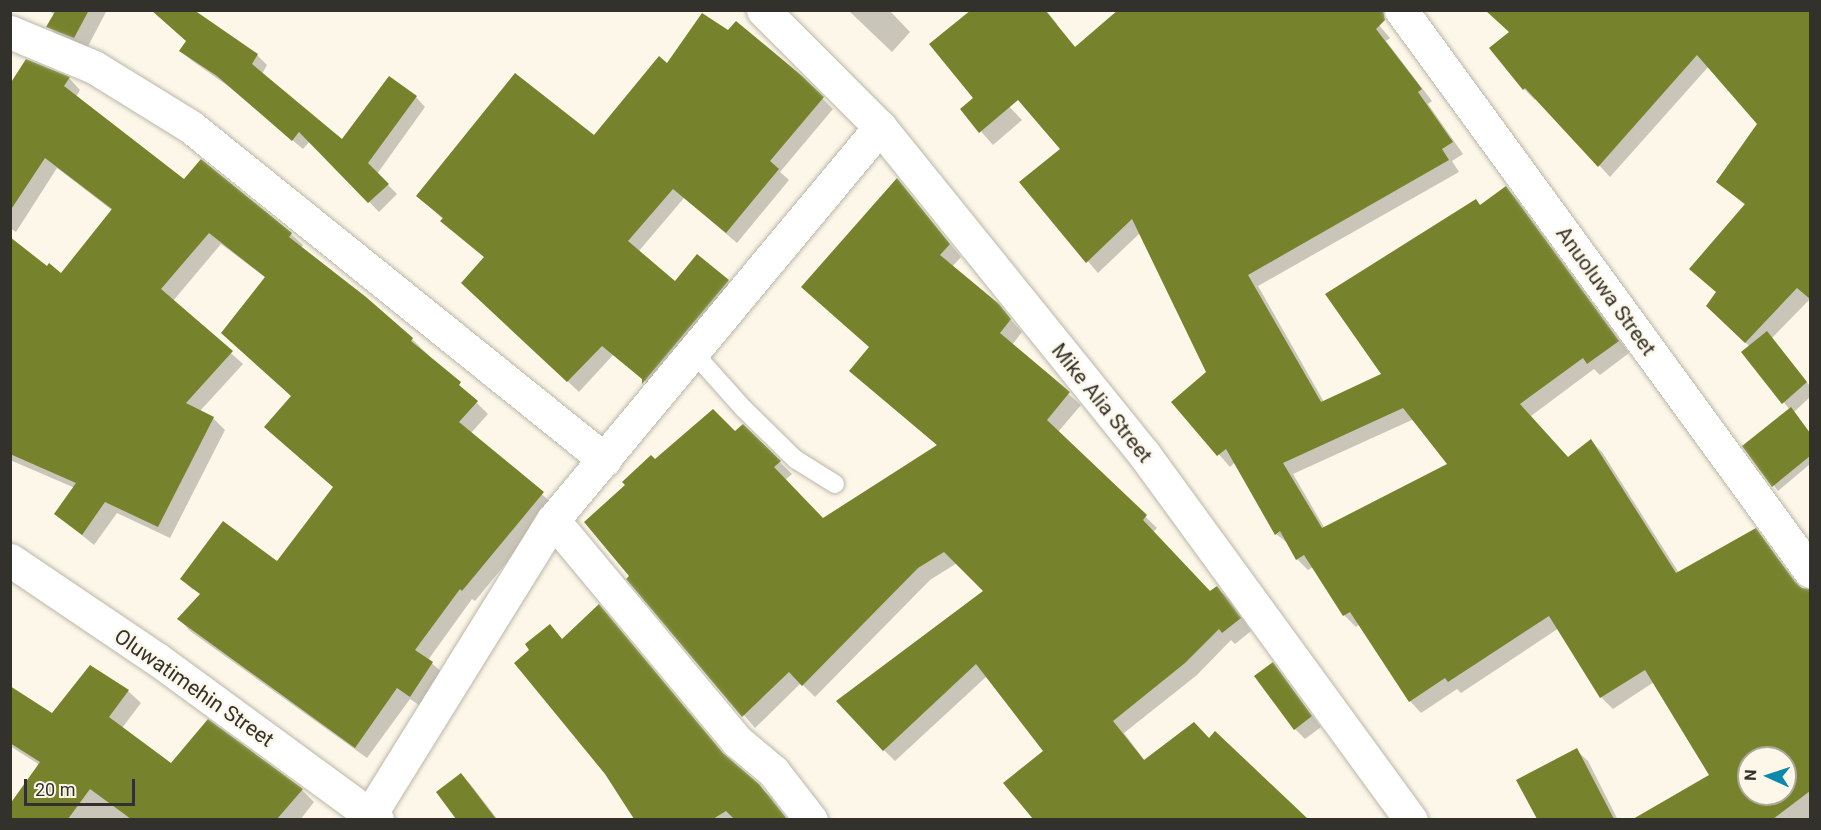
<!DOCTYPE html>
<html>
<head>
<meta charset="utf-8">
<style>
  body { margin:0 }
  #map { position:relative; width:1821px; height:830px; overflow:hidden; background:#fcf7e8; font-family:Roboto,sans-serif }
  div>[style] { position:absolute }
  .shadow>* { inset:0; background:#0003 }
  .building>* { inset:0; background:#77832c }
  .roads { filter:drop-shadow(0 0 2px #bbb6a8) drop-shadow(0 0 2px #bbb6a8) }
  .lane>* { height:18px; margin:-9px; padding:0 9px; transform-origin:9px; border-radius:9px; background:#fff }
  .street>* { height:33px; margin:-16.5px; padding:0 16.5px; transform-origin:16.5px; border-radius:16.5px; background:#fff }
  span { translate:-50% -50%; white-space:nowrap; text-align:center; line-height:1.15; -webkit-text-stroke:4.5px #fcf7e8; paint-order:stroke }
  .street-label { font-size:21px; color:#33312b }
  .frame { position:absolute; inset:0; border:12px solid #33312b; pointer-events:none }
  .north { position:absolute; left:1737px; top:746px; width:60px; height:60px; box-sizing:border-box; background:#fcf7e8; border:2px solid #aca89c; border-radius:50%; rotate:273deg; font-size:16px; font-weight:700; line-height:24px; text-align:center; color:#33312b }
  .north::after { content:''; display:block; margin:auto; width:21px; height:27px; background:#0c88ab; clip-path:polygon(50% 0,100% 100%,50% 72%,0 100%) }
  .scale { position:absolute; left:24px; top:779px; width:111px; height:27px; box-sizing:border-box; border:3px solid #33312b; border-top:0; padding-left:8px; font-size:18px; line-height:21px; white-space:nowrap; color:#33312b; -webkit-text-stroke:4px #fcf7e8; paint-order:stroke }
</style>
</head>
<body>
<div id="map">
  <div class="shadow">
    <i style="clip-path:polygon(48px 10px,107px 10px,86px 50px,60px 38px,48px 26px,55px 15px)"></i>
    <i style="clip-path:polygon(848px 10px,889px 10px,910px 32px,892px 52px)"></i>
    <i style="clip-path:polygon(evenodd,973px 10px,1046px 10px,1057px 24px,1031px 58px,1063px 35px,1076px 48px,1366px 10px,1390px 38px,1386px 41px,1432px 101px,1428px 104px,1463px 154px,1452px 161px,1459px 172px,1258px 286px,1324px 402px,1383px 374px,1481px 206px,1506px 188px,1517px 199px,1629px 353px,1600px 375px,1594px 369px,1531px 416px,1568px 458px,1591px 441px,1602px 452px,1679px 573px,1755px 530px,1802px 589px,1810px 590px,1810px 820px,1636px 820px,1711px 776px,1654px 682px,1613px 709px,1601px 697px,1559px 628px,1461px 693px,1457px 689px,1421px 713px,1410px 701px,1359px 624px,1356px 627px,1344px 615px,1313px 567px,1308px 570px,1297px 559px,1289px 544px,1276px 534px,1235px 462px,1230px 467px,1173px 402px,1208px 372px,1140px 233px,1098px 273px,1021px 183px,1062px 149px,1009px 87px,1001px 98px,1022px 120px,993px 145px,962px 110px,975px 99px,973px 10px,1414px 419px,1449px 464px,1325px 529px,1293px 474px,1414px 419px,973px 10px,1749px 758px,1785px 758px,1785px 794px,1749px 794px,1749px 758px)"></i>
    <i style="clip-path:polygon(1486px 10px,1810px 10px,1810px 192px,1763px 249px,1783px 267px,1810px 238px,1810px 299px,1772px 338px,1810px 386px,1810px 397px,1794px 412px,1810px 433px,1810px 464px,1778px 491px,1744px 446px,1790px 410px,1743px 352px,1750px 347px,1708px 306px,1717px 293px,1745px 205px,1718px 182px,1758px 124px,1709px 66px,1610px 177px,1537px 98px,1535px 100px,1524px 89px,1510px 32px)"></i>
    <i style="clip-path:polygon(203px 19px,257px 55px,267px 65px,262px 74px,342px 141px,416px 97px,425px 107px,377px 174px,397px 194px,379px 212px,310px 141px,303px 149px,228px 86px,191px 60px,181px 51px)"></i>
    <i style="clip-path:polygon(667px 65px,800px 76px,833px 109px,780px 172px,789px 180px,737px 243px,684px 198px,638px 252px,675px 283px,728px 281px,738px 291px,656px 390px,613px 355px,579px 392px,474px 293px,485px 258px,418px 196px,594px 137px)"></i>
    <i style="clip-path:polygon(69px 78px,80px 90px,76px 97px,185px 182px,291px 234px,303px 245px,301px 248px,412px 339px,488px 414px,471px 433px,554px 505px,475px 601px,472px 599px,428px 660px,444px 674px,422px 707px,410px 699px,367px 758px,190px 631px,179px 619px,207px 597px,193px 587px,193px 590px,182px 579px,277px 563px,334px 487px,292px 397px,266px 278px,221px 244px,173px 301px,243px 364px,200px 411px,213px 418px,225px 430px,170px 538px,117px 513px,94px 545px,56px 514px,75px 488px,10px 460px,10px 239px,47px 268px,62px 275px,113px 211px,57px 168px,16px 232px,10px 228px,10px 86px)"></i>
    <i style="clip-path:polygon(897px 180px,961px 257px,952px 267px,997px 305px,1022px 332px,1012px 345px,1081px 405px,1058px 432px,1157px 528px,1153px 532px,1210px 593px,1217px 588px,1229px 599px,1251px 631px,1235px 644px,1231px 640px,1197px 675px,1124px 733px,1145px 761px,1209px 739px,1215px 733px,1306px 820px,1035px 820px,1006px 783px,1045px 752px,987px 676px,895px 761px,884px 750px,985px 591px,957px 563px,930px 580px,815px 697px,801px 683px,755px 728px,628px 579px,655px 461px,735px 433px,743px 426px,792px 474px,785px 480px,823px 520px,938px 446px,851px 371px,871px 348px)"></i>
    <i style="clip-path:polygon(550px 626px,563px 640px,729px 760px,771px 797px,788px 820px,637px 820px,531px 650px)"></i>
    <i style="clip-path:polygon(1273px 664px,1321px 727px,1305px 739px,1295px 729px)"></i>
    <i style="clip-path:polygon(90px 667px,128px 691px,141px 703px,122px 728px,172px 765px,302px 790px,314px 802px,300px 820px,14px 820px,10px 816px,40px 765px,10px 746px,10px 688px,52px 715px)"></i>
    <i style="clip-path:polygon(1576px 750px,1588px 761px,1618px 820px,1539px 820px,1518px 780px)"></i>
    <i style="clip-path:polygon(461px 775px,471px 785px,498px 820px,458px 820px,438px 792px)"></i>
  </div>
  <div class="building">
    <i style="clip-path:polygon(56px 10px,89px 10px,74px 38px,46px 27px)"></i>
    <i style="clip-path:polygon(151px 10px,194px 10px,258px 54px,252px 64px,342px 139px,389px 76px,417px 96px,368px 163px,389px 184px,368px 203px,299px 132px,292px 141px,217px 76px,179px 51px,186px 41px)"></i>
    <i style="clip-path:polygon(evenodd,971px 10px,1045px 10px,1075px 47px,1118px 10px,1383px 10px,1385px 20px,1376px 29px,1422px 89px,1418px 92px,1453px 142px,1442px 149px,1449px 160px,1248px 275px,1321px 402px,1381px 374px,1325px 294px,1476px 199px,1480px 205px,1506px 186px,1619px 341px,1587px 364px,1583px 358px,1520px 404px,1568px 457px,1591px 439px,1676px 573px,1756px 528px,1795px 582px,1802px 588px,1810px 589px,1810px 791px,1773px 819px,1633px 819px,1709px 775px,1645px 670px,1600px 698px,1549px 616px,1448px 682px,1445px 678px,1409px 702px,1350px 612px,1343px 616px,1304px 555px,1296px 560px,1280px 531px,1275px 535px,1226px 449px,1217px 456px,1171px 402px,1206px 372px,1132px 219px,1086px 263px,1019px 182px,1060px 149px,1018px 100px,979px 133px,960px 109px,973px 98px,929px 44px,971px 10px,1403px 408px,1447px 464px,1322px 528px,1283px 463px,1403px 408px,971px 10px,1749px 758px,1785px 758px,1785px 794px,1749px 794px,1749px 758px)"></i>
    <i style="clip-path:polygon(1485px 10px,1810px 10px,1810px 299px,1797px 288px,1745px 343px,1706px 306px,1716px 292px,1689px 269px,1745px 204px,1716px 182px,1757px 124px,1697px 55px,1598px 167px,1525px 88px,1523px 90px,1489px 48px,1509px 32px)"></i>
    <i style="clip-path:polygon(702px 13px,728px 30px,736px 21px,801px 75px,824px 97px,770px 161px,779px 169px,726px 233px,673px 189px,628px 241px,675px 281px,697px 254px,729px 280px,642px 384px,642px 379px,602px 346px,567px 382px,461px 283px,484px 257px,440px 221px,443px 218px,416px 196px,515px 73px,594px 135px,659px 56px,667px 63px)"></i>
    <i style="clip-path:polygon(26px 59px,70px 77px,64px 86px,184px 179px,201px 159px,292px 233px,289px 237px,366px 297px,413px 338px,411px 341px,461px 382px,459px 385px,478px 401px,459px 422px,544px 492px,462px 591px,460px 589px,415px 650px,433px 662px,410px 697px,397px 688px,355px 748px,177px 619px,200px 594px,180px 579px,223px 521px,277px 561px,333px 487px,264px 427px,291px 396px,221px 333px,265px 277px,209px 233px,161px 289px,233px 351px,186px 403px,214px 417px,158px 527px,105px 502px,82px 535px,54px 514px,76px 483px,10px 454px,10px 237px,47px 266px,49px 263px,61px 273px,112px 209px,45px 158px,10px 211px,10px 84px)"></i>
    <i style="clip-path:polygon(897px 178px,950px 244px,940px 255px,999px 304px,1011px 319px,1000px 333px,1070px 392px,1047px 420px,1147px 515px,1143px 520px,1210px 591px,1217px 586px,1241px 618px,1222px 633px,1219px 629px,1185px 663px,1113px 721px,1144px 760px,1194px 722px,1209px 738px,1215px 731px,1308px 819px,1033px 819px,1003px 783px,1043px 751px,976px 664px,883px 751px,836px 701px,983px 591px,944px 552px,918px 568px,802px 686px,789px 672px,742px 717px,626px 579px,629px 576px,584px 522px,625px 485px,622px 482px,651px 455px,655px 459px,713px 409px,735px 431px,743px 424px,781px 461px,774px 467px,823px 518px,937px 445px,849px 371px,869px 347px,801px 287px)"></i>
    <i style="clip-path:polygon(1767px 331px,1807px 382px,1782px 404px,1741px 352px)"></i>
    <i style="clip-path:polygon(1791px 407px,1810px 433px,1810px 456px,1772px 487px,1742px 446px)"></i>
    <i style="clip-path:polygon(599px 604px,723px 753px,759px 784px,787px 819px,734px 819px,726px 811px,713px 819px,634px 819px,605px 774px,514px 663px,529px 650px,525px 644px,550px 624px,562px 639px)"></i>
    <i style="clip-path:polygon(1273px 662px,1312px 716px,1294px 730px,1254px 676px)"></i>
    <i style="clip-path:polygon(90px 665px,129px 690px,109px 717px,171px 763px,208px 719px,303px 789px,277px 819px,131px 819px,90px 789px,68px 819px,10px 819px,10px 804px,40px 762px,10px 743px,10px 686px,52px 713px)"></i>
    <i style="clip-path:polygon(1577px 748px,1614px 819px,1537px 819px,1516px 780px)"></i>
    <i style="clip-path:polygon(461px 773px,496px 819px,456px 819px,436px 792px)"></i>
  </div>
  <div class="roads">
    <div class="lane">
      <i style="left:693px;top:352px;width:75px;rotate:48.2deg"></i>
      <i style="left:743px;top:408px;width:73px;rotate:44.4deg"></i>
      <i style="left:795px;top:459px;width:47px;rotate:32deg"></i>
    </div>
    <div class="street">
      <i style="left:763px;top:10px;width:165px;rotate:45deg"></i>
      <i style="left:880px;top:127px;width:420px;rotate:51.1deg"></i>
      <i style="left:1144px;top:454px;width:453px;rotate:53.9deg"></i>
      <i style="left:1401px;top:10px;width:694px;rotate:53.91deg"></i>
      <i style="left:10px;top:32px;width:91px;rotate:22.6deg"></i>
      <i style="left:94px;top:67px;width:114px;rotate:31.7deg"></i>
      <i style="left:191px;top:127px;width:531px;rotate:38.81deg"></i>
      <i style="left:553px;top:520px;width:288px;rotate:50.2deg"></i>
      <i style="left:737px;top:741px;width:47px;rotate:39.8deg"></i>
      <i style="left:773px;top:771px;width:62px;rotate:52.2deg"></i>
      <i style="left:10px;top:560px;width:177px;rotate:34deg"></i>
      <i style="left:157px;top:659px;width:273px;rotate:36.2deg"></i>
      <i style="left:371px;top:813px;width:345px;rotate:-58.2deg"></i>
      <i style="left:553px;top:520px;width:511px;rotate:-50.24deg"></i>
    </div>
  </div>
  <div class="street-label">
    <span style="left:1606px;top:291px;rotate:54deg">Anuoluwa Street</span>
    <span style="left:1102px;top:403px;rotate:51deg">Mike Alia Street</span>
    <span style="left:194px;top:688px;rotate:35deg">Oluwatimehin Street</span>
  </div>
  <div class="frame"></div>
  <div class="north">N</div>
  <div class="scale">20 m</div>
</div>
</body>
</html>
